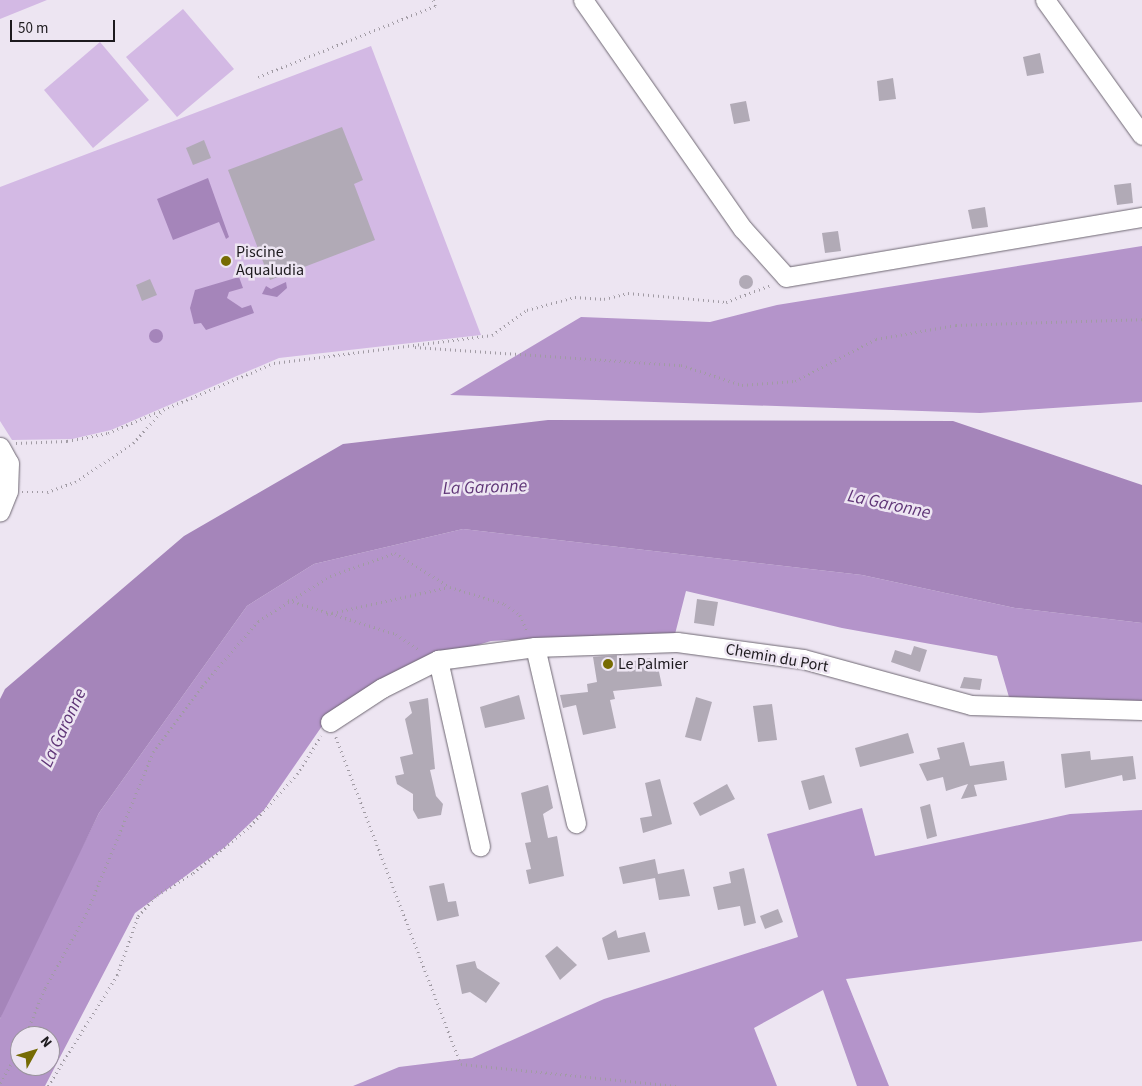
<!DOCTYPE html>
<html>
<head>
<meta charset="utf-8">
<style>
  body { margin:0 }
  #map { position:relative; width:1142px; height:1086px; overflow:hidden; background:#ede5f2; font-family:"Source Sans 3",sans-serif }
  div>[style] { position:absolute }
  .green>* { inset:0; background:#d3b9e4 }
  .forest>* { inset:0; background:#b494ca }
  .water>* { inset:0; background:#a585ba }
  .round { border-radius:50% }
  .building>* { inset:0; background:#b1aab6 }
  .path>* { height:2.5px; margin-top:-1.25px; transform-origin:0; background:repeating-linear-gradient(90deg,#a19ba4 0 1px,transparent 0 5px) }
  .roads { filter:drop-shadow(0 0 1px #6e6772) drop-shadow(0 0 1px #6e6772) }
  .minor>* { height:19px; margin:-9.5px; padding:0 9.5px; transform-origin:9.5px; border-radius:9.5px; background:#fff }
  .dots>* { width:14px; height:14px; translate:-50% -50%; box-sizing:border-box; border:2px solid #ede5f2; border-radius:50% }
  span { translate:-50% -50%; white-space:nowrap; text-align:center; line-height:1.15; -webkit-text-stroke:5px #ede5f2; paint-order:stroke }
  .poi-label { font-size:16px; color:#1d1a1e }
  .left { translate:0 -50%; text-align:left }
  .street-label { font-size:16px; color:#1d1a1e }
  .water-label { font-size:18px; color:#5f3577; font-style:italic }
  .north { position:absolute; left:10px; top:1026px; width:50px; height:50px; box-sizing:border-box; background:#ede5f2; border:1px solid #9a949d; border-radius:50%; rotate:51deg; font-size:14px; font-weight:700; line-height:20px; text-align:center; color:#1d1a1e }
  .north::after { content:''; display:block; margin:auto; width:18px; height:22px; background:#766b03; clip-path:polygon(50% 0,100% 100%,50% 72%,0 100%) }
  .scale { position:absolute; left:10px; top:20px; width:105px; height:22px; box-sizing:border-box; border:2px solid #1d1a1e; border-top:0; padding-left:6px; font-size:15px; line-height:18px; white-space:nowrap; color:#1d1a1e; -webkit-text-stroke:4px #ede5f2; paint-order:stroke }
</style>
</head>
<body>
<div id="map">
  <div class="green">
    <i style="clip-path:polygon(0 0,47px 0,0 19px)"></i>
    <i style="clip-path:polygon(183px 9px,234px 69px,177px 117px,126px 57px)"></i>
    <i style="clip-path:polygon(100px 42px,149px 100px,93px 148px,44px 90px)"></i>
    <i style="clip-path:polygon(371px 46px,481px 335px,279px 358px,111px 430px,72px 439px,12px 440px,0 421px,0 187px)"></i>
  </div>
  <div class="forest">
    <i style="clip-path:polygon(1142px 246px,1142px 402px,980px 413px,450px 395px,581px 317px,710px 322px,777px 305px)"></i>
    <i style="clip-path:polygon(evenodd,463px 529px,862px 575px,1015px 608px,1142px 623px,1142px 710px,1011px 704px,997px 656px,842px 628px,686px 591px,674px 638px,613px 635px,491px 641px,415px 664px,329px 716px,264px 810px,225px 847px,135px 913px,45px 1086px,0 1086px,0 1019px,8px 995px,99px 813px,247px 606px,314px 564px,463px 529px,20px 1036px,50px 1036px,50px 1066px,20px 1066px,20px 1036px)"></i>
    <i style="clip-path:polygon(862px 808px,875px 856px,1070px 814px,1142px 810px,1142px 941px,846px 979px,889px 1086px,857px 1086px,823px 990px,754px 1028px,777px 1086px,353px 1086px,399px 1067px,472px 1058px,604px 999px,798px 937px,767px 834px)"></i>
  </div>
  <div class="water">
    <i style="clip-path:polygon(208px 178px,229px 237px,226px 239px,219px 222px,173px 240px,157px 199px)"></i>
    <i style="clip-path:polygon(239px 277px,243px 288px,229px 292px,227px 298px,242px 308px,251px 305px,254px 313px,206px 330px,201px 323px,194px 324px,190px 308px,195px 290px)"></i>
    <i style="clip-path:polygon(286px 282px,287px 288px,277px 297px,262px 294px,266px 286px,271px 289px)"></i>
    <i class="round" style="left:149px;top:329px;width:14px;height:14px"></i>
    <i style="clip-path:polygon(548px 420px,953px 421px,1142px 485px,1142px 623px,1015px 608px,862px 575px,463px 529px,314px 564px,247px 606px,99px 813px,0 1019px,0 699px,5px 689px,184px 536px,343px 444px)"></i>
  </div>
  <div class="building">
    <i style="clip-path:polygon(1040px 53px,1044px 73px,1027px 76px,1023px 57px)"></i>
    <i style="clip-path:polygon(893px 78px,896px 99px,879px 101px,877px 81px)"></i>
    <i style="clip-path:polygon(746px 101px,750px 121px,734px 124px,730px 104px)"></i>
    <i style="clip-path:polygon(342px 127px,363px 180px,354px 184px,375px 240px,270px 280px,228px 170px)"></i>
    <i style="clip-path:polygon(204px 140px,211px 158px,193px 165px,186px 148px)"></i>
    <i style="clip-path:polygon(1131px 183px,1133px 203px,1117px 205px,1114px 185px)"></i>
    <i style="clip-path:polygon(985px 207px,988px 227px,972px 229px,968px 210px)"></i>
    <i style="clip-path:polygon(838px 231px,841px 251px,825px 253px,822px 233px)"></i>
    <i class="round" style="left:739px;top:275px;width:14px;height:14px"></i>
    <i style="clip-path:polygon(150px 279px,157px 295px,142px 301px,136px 285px)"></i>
    <i style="clip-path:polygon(697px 599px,718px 602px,714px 626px,694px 623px)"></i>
    <i style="clip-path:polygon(914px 646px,927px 650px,920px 672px,891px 662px,895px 650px,911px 655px)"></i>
    <i style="clip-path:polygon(622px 655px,624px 663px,650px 658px,652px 668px,658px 667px,662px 686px,613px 691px,615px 699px,610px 700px,616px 728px,583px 735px,576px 705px,563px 708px,560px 695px,588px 692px,587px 684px,597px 682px,593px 657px)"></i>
    <i style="clip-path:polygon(964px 677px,982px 679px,980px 690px,960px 688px)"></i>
    <i style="clip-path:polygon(519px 695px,525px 719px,485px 728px,480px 707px)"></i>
    <i style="clip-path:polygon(696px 697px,712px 702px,701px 741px,685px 737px)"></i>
    <i style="clip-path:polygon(428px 698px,435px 769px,430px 770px,436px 796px,443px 804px,441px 815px,418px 819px,413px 810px,413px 794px,397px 784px,395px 776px,404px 774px,400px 757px,413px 754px,405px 719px,412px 713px,409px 702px)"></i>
    <i style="clip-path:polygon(772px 704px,777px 740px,758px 742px,753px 706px)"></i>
    <i style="clip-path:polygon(908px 733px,914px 753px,860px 767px,855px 748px)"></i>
    <i style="clip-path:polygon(964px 742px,970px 766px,1004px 761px,1007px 780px,974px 785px,977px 796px,961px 799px,968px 784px,946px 791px,943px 777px,927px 781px,919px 764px,940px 759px,937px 748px)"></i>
    <i style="clip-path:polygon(1090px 751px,1091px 760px,1133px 756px,1136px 779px,1123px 781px,1122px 775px,1065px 788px,1061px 754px)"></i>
    <i style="clip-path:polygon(824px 775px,832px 803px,809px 810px,801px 781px)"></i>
    <i style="clip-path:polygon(660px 779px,672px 824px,643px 833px,640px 818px,652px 816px,645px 783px)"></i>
    <i style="clip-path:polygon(727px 784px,735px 799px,700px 816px,693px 803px)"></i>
    <i style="clip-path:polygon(548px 785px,553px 808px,543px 814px,548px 838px,557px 836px,564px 876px,529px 884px,526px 870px,531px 869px,525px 843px,531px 842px,521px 793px)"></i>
    <i style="clip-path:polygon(930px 804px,937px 836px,927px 839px,920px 807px)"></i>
    <i style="clip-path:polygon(655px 859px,658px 874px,684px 869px,690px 896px,659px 900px,655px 878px,623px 884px,619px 867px)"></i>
    <i style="clip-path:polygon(744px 868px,756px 923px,744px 926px,740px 906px,718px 910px,713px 887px,731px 883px,729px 872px)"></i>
    <i style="clip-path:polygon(444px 883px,448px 902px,456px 901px,459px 916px,437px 921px,429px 886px)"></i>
    <i style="clip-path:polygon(778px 909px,783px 922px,765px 929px,760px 916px)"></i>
    <i style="clip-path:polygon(616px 930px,618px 938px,645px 932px,650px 952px,608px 960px,602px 938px)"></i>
    <i style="clip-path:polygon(557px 946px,577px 965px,560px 980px,545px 956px)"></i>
    <i style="clip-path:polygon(475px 961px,477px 968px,500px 983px,486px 1003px,470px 992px,462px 994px,456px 965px)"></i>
  </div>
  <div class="path">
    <i style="left:258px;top:77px;width:191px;rotate:-21.9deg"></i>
    <i style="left:435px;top:6px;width:6px;rotate:-108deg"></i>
    <i style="left:415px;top:347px;width:267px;rotate:3.9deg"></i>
    <i style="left:681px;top:365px;width:64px;rotate:18.2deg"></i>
    <i style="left:742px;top:385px;width:53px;rotate:-4.3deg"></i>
    <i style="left:795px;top:381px;width:91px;rotate:-27.4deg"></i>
    <i style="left:876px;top:339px;width:81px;rotate:-9.9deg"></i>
    <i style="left:956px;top:325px;width:186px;rotate:-1.8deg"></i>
    <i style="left:16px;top:443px;width:51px;rotate:-2.2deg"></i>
    <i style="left:67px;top:441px;width:42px;rotate:-11deg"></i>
    <i style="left:108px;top:433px;width:180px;rotate:-22.9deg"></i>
    <i style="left:274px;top:363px;width:220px;rotate:-7.3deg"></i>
    <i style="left:492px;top:335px;width:43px;rotate:-35.5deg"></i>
    <i style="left:527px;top:310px;width:50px;rotate:-15.2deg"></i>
    <i style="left:575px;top:297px;width:29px;rotate:4deg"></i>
    <i style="left:604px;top:299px;width:25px;rotate:-14deg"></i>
    <i style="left:628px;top:293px;width:98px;rotate:5.2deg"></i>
    <i style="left:726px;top:302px;width:48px;rotate:-20.7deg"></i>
    <i style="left:22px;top:492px;width:25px"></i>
    <i style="left:47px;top:492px;width:30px;rotate:-20deg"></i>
    <i style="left:75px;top:482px;width:70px;rotate:-33.9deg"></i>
    <i style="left:133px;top:443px;width:47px;rotate:-47.6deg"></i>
    <i style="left:288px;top:600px;width:113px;rotate:17.5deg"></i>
    <i style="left:396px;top:634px;width:29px;rotate:35deg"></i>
    <i style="left:327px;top:614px;width:125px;rotate:-12.5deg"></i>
    <i style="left:336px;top:737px;width:350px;rotate:69.1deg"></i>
    <i style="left:461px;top:1064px;width:219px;rotate:5.8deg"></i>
    <i style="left:25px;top:1036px;width:52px;rotate:-67.4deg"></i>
    <i style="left:45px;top:988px;width:85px;rotate:-61deg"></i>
    <i style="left:86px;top:914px;width:175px;rotate:-67.5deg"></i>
    <i style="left:153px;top:752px;width:82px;rotate:-53.4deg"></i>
    <i style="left:202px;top:686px;width:86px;rotate:-49.3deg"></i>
    <i style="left:258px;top:621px;width:85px;rotate:-32deg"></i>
    <i style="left:330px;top:576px;width:69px;rotate:-19.5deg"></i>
    <i style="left:395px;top:553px;width:65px;rotate:31.7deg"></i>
    <i style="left:450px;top:587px;width:58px;rotate:17.2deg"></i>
    <i style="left:505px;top:604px;width:19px;rotate:36deg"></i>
    <i style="left:520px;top:615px;width:17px;rotate:66deg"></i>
    <i style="left:0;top:1083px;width:39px;rotate:-60deg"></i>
    <i style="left:48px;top:1086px;width:131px;rotate:-58.1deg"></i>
    <i style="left:117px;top:975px;width:63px;rotate:-70.4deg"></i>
    <i style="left:138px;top:916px;width:28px;rotate:-48deg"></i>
    <i style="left:157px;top:895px;width:42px;rotate:-31.4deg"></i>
    <i style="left:193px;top:873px;width:74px;rotate:-39.5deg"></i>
    <i style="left:250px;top:826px;width:70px;rotate:-47.9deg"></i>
    <i style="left:297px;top:774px;width:45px;rotate:-57.7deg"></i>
  </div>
  <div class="roads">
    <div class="minor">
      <i style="left:583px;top:0;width:279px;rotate:55.1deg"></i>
      <i style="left:743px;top:229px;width:64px;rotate:48.1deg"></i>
      <i style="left:786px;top:277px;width:361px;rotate:-9.6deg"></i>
      <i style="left:1045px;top:0;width:166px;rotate:54.3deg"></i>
      <i style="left:0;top:447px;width:18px;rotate:61deg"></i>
      <i style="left:9px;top:463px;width:28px;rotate:92deg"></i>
      <i style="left:8px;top:491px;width:22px;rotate:112deg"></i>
      <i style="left:535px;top:647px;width:181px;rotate:76.9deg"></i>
      <i style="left:438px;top:660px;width:191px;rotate:77.3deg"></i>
      <i style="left:330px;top:722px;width:62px;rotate:-33.2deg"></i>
      <i style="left:382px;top:688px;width:63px;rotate:-26.6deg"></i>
      <i style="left:438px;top:660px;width:98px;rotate:-7.6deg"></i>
      <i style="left:535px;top:647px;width:142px;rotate:-2deg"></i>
      <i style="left:677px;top:642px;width:127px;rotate:7.7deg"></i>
      <i style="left:803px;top:659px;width:174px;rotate:15.3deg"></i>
      <i style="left:971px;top:705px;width:171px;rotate:1.7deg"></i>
    </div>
  </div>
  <div class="dots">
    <i style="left:226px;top:261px;background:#766b03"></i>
    <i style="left:608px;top:664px;background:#766b03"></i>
  </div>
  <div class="poi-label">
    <span class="left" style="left:236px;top:261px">Piscine<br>Aqualudia</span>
    <span class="left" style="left:618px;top:664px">Le Palmier</span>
  </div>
  <div class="street-label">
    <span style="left:777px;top:658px;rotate:10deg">Chemin du Port</span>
  </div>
  <div class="water-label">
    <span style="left:485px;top:488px;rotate:-2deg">La Garonne</span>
    <span style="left:889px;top:505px;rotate:12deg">La Garonne</span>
    <span style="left:64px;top:728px;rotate:-65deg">La Garonne</span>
  </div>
  <div class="north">N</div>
  <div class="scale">50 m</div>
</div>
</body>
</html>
